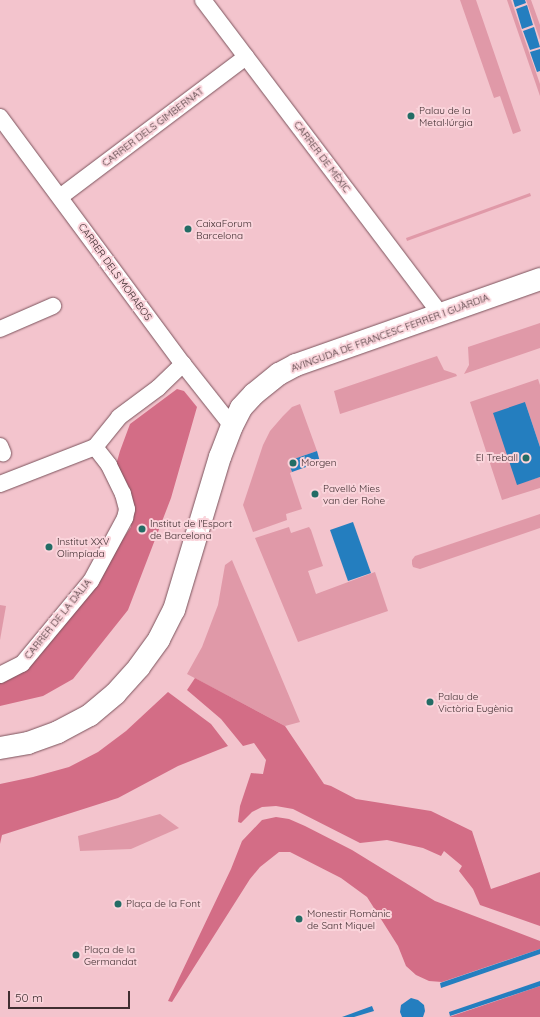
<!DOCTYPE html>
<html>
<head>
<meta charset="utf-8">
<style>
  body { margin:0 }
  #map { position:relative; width:540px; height:1017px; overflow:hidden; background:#f3c4cd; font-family:Quicksand,sans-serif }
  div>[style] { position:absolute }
  .green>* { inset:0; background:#e099a8 }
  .forest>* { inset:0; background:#d36d86 }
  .water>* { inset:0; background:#247ebf }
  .roads { filter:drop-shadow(0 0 1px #7b535c) drop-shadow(0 0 1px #7b535c) }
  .street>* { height:16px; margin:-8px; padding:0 8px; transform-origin:8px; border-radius:8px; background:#fff }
  .secondary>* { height:22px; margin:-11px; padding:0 11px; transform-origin:11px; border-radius:11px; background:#fff }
  .dots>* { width:11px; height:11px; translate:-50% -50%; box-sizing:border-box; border:2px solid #fad4db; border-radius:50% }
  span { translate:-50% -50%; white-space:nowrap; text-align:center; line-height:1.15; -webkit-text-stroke:4px #fad4db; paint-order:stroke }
  .poi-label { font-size:10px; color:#402e31 }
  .left { translate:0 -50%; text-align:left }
  .right { translate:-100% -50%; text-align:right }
  .street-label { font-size:10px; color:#402e31 }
  .scale { position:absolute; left:8px; top:991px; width:122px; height:18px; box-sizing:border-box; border:2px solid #402e31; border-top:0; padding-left:5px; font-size:12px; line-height:14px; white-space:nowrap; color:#402e31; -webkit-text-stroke:3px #fad4db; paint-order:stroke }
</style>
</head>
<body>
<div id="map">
  <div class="green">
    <i style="clip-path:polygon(460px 0,476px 0,521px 131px,513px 134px,500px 96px,494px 98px)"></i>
    <i style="clip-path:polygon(507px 0,511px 0,540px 84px,540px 96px)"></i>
    <i style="clip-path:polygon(526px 0,531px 0,540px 25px,540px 40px)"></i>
    <i style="clip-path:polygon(530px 193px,531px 196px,407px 241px,406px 238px)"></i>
    <i style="clip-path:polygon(540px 323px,540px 348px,464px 374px,469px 365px,468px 347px)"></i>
    <i style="clip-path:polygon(437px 356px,444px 370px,456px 374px,457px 376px,340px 414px,334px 391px)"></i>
    <i style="clip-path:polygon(538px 379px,540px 385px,540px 447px,525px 402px,517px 484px,540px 477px,540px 488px,502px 500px,470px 402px)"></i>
    <i style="clip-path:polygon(300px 404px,317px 451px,288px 461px,292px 472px,290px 473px,302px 509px,286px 514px,287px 520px,253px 532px,243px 505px,263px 445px,270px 431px,283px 416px,292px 407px)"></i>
    <i style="clip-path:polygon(540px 514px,540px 528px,420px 569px,413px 567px,412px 564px,412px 560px,415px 556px)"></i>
    <i style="clip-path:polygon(289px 527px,291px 533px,309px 527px,311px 530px,323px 566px,308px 571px,316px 594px,375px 572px,388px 611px,298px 642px,255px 538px)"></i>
    <i style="clip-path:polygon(232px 560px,300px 722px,285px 726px,187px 674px,202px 647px,218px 605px,225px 565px)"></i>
    <i style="clip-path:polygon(0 605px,6px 606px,0 640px)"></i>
    <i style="clip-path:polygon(160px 814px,179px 828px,131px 849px,80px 851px,78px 836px)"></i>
  </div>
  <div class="forest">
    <i style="clip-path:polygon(177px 389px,184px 391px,197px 407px,171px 498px,128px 610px,73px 679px,43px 696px,0 706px,0 682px,118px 546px,131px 527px,132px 508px,116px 465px,120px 451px,130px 424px)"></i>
    <i style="clip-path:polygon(195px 678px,285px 726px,324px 784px,331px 786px,356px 799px,431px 811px,472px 831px,491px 889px,540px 872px,540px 926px,480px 905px,473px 889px,459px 871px,462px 866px,444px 851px,441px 856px,423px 848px,387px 840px,360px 843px,293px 809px,276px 806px,262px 807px,252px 812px,241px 823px,238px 822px,240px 806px,251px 773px,263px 774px,266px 760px,254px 743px,243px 746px,221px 719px,187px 690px)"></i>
    <i style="clip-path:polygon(168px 692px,211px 724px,228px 746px,178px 766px,118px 798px,2px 835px,0 844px,0 784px,33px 777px,69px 767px,98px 752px,126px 731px)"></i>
    <i style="clip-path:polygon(276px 817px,289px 819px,305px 826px,352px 850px,435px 901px,540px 941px,540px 949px,442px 982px,429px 981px,416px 975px,406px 966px,398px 946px,367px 897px,341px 878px,290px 852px,279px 852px,260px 867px,250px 879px,172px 1002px,168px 1001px,231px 869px,242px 841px,262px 820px)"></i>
    <i style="clip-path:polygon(540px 986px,540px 1017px,449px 1017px)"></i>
  </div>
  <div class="water">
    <i style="clip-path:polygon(513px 0,525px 0,526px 3px,515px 7px)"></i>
    <i style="clip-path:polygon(527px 5px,533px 25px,522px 29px,516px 9px)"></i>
    <i style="clip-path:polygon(534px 27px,540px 47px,530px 50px,523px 31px)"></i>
    <i style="clip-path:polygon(540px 49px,540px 71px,537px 72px,530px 52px)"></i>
    <i style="clip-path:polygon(525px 402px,540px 447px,540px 477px,517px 485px,493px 413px)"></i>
    <i style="clip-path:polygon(317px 451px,320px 462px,292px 472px,288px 461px)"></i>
    <i style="clip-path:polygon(353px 522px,371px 573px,348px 581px,330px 530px)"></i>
    <i style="clip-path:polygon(540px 949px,540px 954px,441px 988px,440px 983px)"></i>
    <i style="clip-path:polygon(540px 981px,540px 986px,450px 1016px,449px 1012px)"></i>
    <i style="clip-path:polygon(411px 998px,418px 1000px,424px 1005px,425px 1011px,423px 1017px,402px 1017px,400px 1012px,401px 1005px)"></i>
    <i style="clip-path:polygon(372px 1006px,374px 1011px,354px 1017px,342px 1017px)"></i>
  </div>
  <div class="roads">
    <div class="street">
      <i style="left:203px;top:0;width:395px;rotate:52.9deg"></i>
      <i style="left:0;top:117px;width:307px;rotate:53.5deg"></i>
      <i style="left:183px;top:364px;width:79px;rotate:51.7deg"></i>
      <i style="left:60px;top:197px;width:233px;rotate:-37deg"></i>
      <i style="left:0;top:329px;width:58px;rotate:-23.5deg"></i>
      <i style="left:0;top:446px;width:8px;rotate:67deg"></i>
      <i style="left:0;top:484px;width:102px;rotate:-21.3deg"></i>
      <i style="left:95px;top:447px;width:38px;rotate:-51deg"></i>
      <i style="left:119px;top:417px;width:49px;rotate:-36.6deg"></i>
      <i style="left:158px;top:388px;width:35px;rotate:-44deg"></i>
      <i style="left:0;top:675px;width:25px;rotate:-27deg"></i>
      <i style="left:22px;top:664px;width:108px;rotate:-50.3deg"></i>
      <i style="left:91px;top:581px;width:72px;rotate:-61.6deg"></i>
      <i style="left:125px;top:518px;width:9px;rotate:-77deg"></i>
      <i style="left:127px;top:509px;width:16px;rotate:-105deg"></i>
      <i style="left:123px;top:494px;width:32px;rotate:-116deg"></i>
      <i style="left:109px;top:465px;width:23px;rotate:-128deg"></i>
    </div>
    <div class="secondary">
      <i style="left:0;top:748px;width:28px;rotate:-10deg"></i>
      <i style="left:28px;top:743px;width:32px;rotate:-20deg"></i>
      <i style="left:58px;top:732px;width:36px;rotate:-28deg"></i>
      <i style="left:90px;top:715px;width:33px;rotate:-40deg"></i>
      <i style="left:115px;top:694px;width:36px;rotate:-48deg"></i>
      <i style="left:139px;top:667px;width:34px;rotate:-54deg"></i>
      <i style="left:159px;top:639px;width:33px;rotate:-63deg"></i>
      <i style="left:174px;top:610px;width:160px;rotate:-73.3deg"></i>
      <i style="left:220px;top:457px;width:33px;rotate:-69deg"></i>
      <i style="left:232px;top:426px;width:20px;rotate:-63deg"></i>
      <i style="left:241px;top:408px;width:19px;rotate:-47deg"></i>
      <i style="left:254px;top:394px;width:32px;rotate:-39deg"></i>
      <i style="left:279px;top:374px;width:19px;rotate:-28deg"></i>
      <i style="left:296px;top:365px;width:259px;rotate:-19.4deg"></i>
    </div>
  </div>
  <div class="dots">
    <i style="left:411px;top:116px;background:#236c65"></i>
    <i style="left:188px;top:229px;background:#236c65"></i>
    <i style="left:526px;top:458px;background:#236c65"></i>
    <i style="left:293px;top:463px;background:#236c65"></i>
    <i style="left:315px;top:494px;background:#236c65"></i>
    <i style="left:142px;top:529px;background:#236c65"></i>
    <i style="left:49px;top:547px;background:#236c65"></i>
    <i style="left:430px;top:702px;background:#236c65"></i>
    <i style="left:118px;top:904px;background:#236c65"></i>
    <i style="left:299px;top:919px;background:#236c65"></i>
    <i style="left:76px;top:955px;background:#236c65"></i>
  </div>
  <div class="poi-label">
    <span class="left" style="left:419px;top:116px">Palau de la<br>Metal·lúrgia</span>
    <span class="left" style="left:196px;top:229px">CaixaForum<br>Barcelona</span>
    <span class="right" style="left:518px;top:458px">El Treball</span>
    <span class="left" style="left:301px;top:463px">Morgen</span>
    <span class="left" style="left:323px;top:494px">Pavelló Mies<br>van der Rohe</span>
    <span class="left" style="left:150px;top:529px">Institut de l'Esport<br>de Barcelona</span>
    <span class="left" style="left:57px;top:547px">Institut XXV<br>Olimpíada</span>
    <span class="left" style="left:438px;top:702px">Palau de<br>Victòria Eugènia</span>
    <span class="left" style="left:126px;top:904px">Plaça de la Font</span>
    <span class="left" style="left:307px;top:919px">Monestir Romànic<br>de Sant Miquel</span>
    <span class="left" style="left:84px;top:955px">Plaça de la<br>Germandat</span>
  </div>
  <div class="street-label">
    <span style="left:153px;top:127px;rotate:-37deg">CARRER DELS GIMBERNAT</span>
    <span style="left:322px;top:157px;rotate:53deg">CARRER DE MÈXIC</span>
    <span style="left:115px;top:272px;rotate:54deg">CARRER DELS MORABOS</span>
    <span style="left:390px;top:333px;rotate:-20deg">AVINGUDA DE FRANCESC FERRER I GUÀRDIA</span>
    <span style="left:58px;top:619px;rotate:-51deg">CARRER DE LA DÀLIA</span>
  </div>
  <div class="scale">50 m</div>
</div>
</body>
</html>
